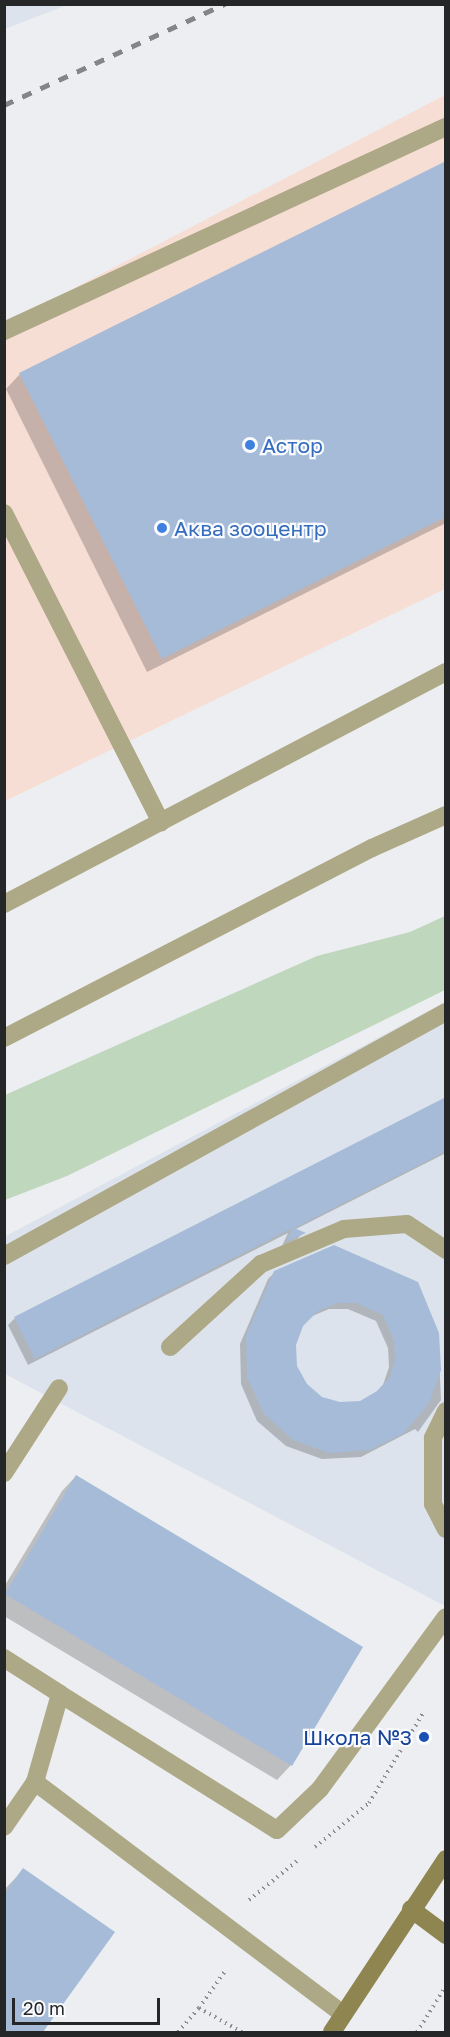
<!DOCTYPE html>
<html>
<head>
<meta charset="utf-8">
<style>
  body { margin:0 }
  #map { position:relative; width:450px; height:2037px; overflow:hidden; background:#eceef1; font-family:"Golos Text",sans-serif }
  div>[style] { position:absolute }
  .commercial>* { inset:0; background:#f7ded5 }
  .built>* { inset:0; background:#dce3ec }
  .green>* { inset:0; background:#bed7bd }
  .shadow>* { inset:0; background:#0003 }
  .building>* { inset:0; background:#a6bbd7 }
  .path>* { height:4px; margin-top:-2px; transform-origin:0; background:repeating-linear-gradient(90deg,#8c8e90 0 1.5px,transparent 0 6px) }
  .lane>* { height:18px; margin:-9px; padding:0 9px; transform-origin:9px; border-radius:9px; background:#ada885 }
  .street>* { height:18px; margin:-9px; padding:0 9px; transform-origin:9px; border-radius:9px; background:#ada885 }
  .secondary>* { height:18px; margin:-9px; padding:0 9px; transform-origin:9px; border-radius:9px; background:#8e8551 }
  .rail>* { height:4.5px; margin-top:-2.25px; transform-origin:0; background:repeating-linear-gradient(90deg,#838586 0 10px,transparent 0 20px) }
  .dots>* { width:16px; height:16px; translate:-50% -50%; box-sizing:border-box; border:3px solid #f9fbfe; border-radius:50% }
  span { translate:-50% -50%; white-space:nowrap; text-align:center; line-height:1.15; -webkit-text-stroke:4.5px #f9fbfe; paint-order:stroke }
  .shop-label { font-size:21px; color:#366cbe }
  .left { translate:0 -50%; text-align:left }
  .transit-label { font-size:21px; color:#164399 }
  .right { translate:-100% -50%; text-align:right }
  .frame { position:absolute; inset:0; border:6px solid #252627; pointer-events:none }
  .scale { position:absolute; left:12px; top:1998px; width:148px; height:27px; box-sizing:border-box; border:3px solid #252627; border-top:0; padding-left:8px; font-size:18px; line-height:21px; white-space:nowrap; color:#252627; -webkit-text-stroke:4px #f9fbfe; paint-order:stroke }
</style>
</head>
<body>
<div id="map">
  <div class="commercial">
    <i style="clip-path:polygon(445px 95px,445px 589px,5px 801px,5px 324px)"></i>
  </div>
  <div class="built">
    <i style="clip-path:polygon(5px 4px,67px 4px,67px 5px,5px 29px)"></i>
    <i style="clip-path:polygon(445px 1002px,445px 1606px,5px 1374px,4px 1237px)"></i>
  </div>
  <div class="green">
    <i style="clip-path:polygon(445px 916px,445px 990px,67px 1176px,5px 1200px,5px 1095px,317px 956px,410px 932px)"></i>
  </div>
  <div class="shadow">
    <i style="clip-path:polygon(446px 162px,446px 523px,147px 672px,6px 389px,20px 374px)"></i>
    <i style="clip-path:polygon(446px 1099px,446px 1153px,294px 1230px,303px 1233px,297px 1239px,282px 1246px,288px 1233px,28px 1365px,8px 1325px,14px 1319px)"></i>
    <i style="clip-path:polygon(evenodd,275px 1272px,438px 1333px,441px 1400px,418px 1432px,415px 1429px,361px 1457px,322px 1459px,286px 1446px,257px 1421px,241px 1384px,240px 1344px,268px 1279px,275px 1272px,329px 1309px,348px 1309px,376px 1321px,388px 1348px,389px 1367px,383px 1385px,377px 1394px,360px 1402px,340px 1404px,321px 1398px,306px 1385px,296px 1367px,294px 1345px,302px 1325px,310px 1317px,329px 1309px)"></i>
    <i style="clip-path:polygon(76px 1476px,361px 1648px,291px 1765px,277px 1780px,4px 1616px,4px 1587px,62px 1491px)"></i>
    <i style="clip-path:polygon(23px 1870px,112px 1933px,42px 2032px,4px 2032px,4px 1890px)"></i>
  </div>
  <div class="building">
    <i style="clip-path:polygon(446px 161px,446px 517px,162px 659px,19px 373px)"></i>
    <i style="clip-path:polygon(446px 1097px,446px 1151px,294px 1228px,306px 1233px,287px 1241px,292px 1228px,35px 1359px,14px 1317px)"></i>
    <i style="clip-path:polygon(evenodd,334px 1245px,418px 1282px,439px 1333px,441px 1370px,429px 1403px,404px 1433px,369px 1450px,330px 1453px,293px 1440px,264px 1414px,247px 1377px,246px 1336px,274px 1271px,334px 1245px,337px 1303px,356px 1303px,383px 1315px,394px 1341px,395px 1359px,390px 1377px,377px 1391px,360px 1401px,340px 1402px,322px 1397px,307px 1384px,297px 1366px,296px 1345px,303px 1326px,318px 1311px,337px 1303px)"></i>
    <i style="clip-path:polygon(76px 1475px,363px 1647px,292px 1766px,5px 1594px)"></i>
    <i style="clip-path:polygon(23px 1868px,115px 1932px,43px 2032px,4px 2032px,4px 1894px)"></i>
  </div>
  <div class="path">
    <i style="left:315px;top:1847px;width:70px;rotate:-39.2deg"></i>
    <i style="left:369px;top:1803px;width:105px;rotate:-59deg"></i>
    <i style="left:249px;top:1900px;width:62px;rotate:-39.1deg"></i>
    <i style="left:199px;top:2008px;width:45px;rotate:-54.9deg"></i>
    <i style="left:178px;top:2032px;width:32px;rotate:-49deg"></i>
    <i style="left:199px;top:2008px;width:49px;rotate:29.2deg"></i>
    <i style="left:417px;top:2032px;width:54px;rotate:-57.8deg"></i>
  </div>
  <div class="lane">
    <i style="left:4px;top:331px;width:487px;rotate:-24.8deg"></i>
    <i style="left:4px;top:513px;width:347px;rotate:63.1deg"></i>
    <i style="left:4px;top:1038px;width:414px;rotate:-27.3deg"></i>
    <i style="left:372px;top:848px;width:81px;rotate:-24deg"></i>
    <i style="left:4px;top:1256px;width:505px;rotate:-28.9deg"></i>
    <i style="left:170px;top:1347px;width:123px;rotate:-42.4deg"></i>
    <i style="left:261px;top:1264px;width:90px;rotate:-22.9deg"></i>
    <i style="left:344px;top:1229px;width:63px;rotate:-4.5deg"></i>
    <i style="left:407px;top:1224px;width:47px;rotate:33.7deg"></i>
    <i style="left:446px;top:1411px;width:30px;rotate:116deg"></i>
    <i style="left:433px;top:1438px;width:66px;rotate:90deg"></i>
    <i style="left:433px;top:1504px;width:28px;rotate:63deg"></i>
    <i style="left:4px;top:1473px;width:101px;rotate:-57.1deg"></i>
    <i style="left:4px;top:1658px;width:67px;rotate:32.7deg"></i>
    <i style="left:35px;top:1782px;width:91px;rotate:-74.1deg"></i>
    <i style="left:60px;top:1694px;width:256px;rotate:32.1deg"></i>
    <i style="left:277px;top:1830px;width:59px;rotate:-43.6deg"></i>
    <i style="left:320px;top:1789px;width:213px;rotate:-53.8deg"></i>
    <i style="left:4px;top:1827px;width:55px;rotate:-55.4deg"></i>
    <i style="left:35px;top:1782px;width:386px;rotate:37deg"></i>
  </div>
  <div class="street">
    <i style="left:4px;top:904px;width:499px;rotate:-27.7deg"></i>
  </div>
  <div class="secondary">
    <i style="left:411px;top:1909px;width:44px;rotate:36.6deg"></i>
    <i style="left:332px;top:2032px;width:207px;rotate:-56.6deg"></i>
  </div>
  <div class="rail">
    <i style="left:4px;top:105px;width:243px;rotate:-24.6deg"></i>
  </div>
  <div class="dots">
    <i style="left:250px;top:445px;background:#3f7fe0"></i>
    <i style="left:162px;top:528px;background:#3f7fe0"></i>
    <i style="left:424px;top:1737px;background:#1a4fb4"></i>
  </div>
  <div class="shop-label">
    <span class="left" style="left:262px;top:445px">Астор</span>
    <span class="left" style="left:174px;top:528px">Аква зооцентр</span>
  </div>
  <div class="transit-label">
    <span class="right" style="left:412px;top:1737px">Школа №3</span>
  </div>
  <div class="frame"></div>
  <div class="scale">20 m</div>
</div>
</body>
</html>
